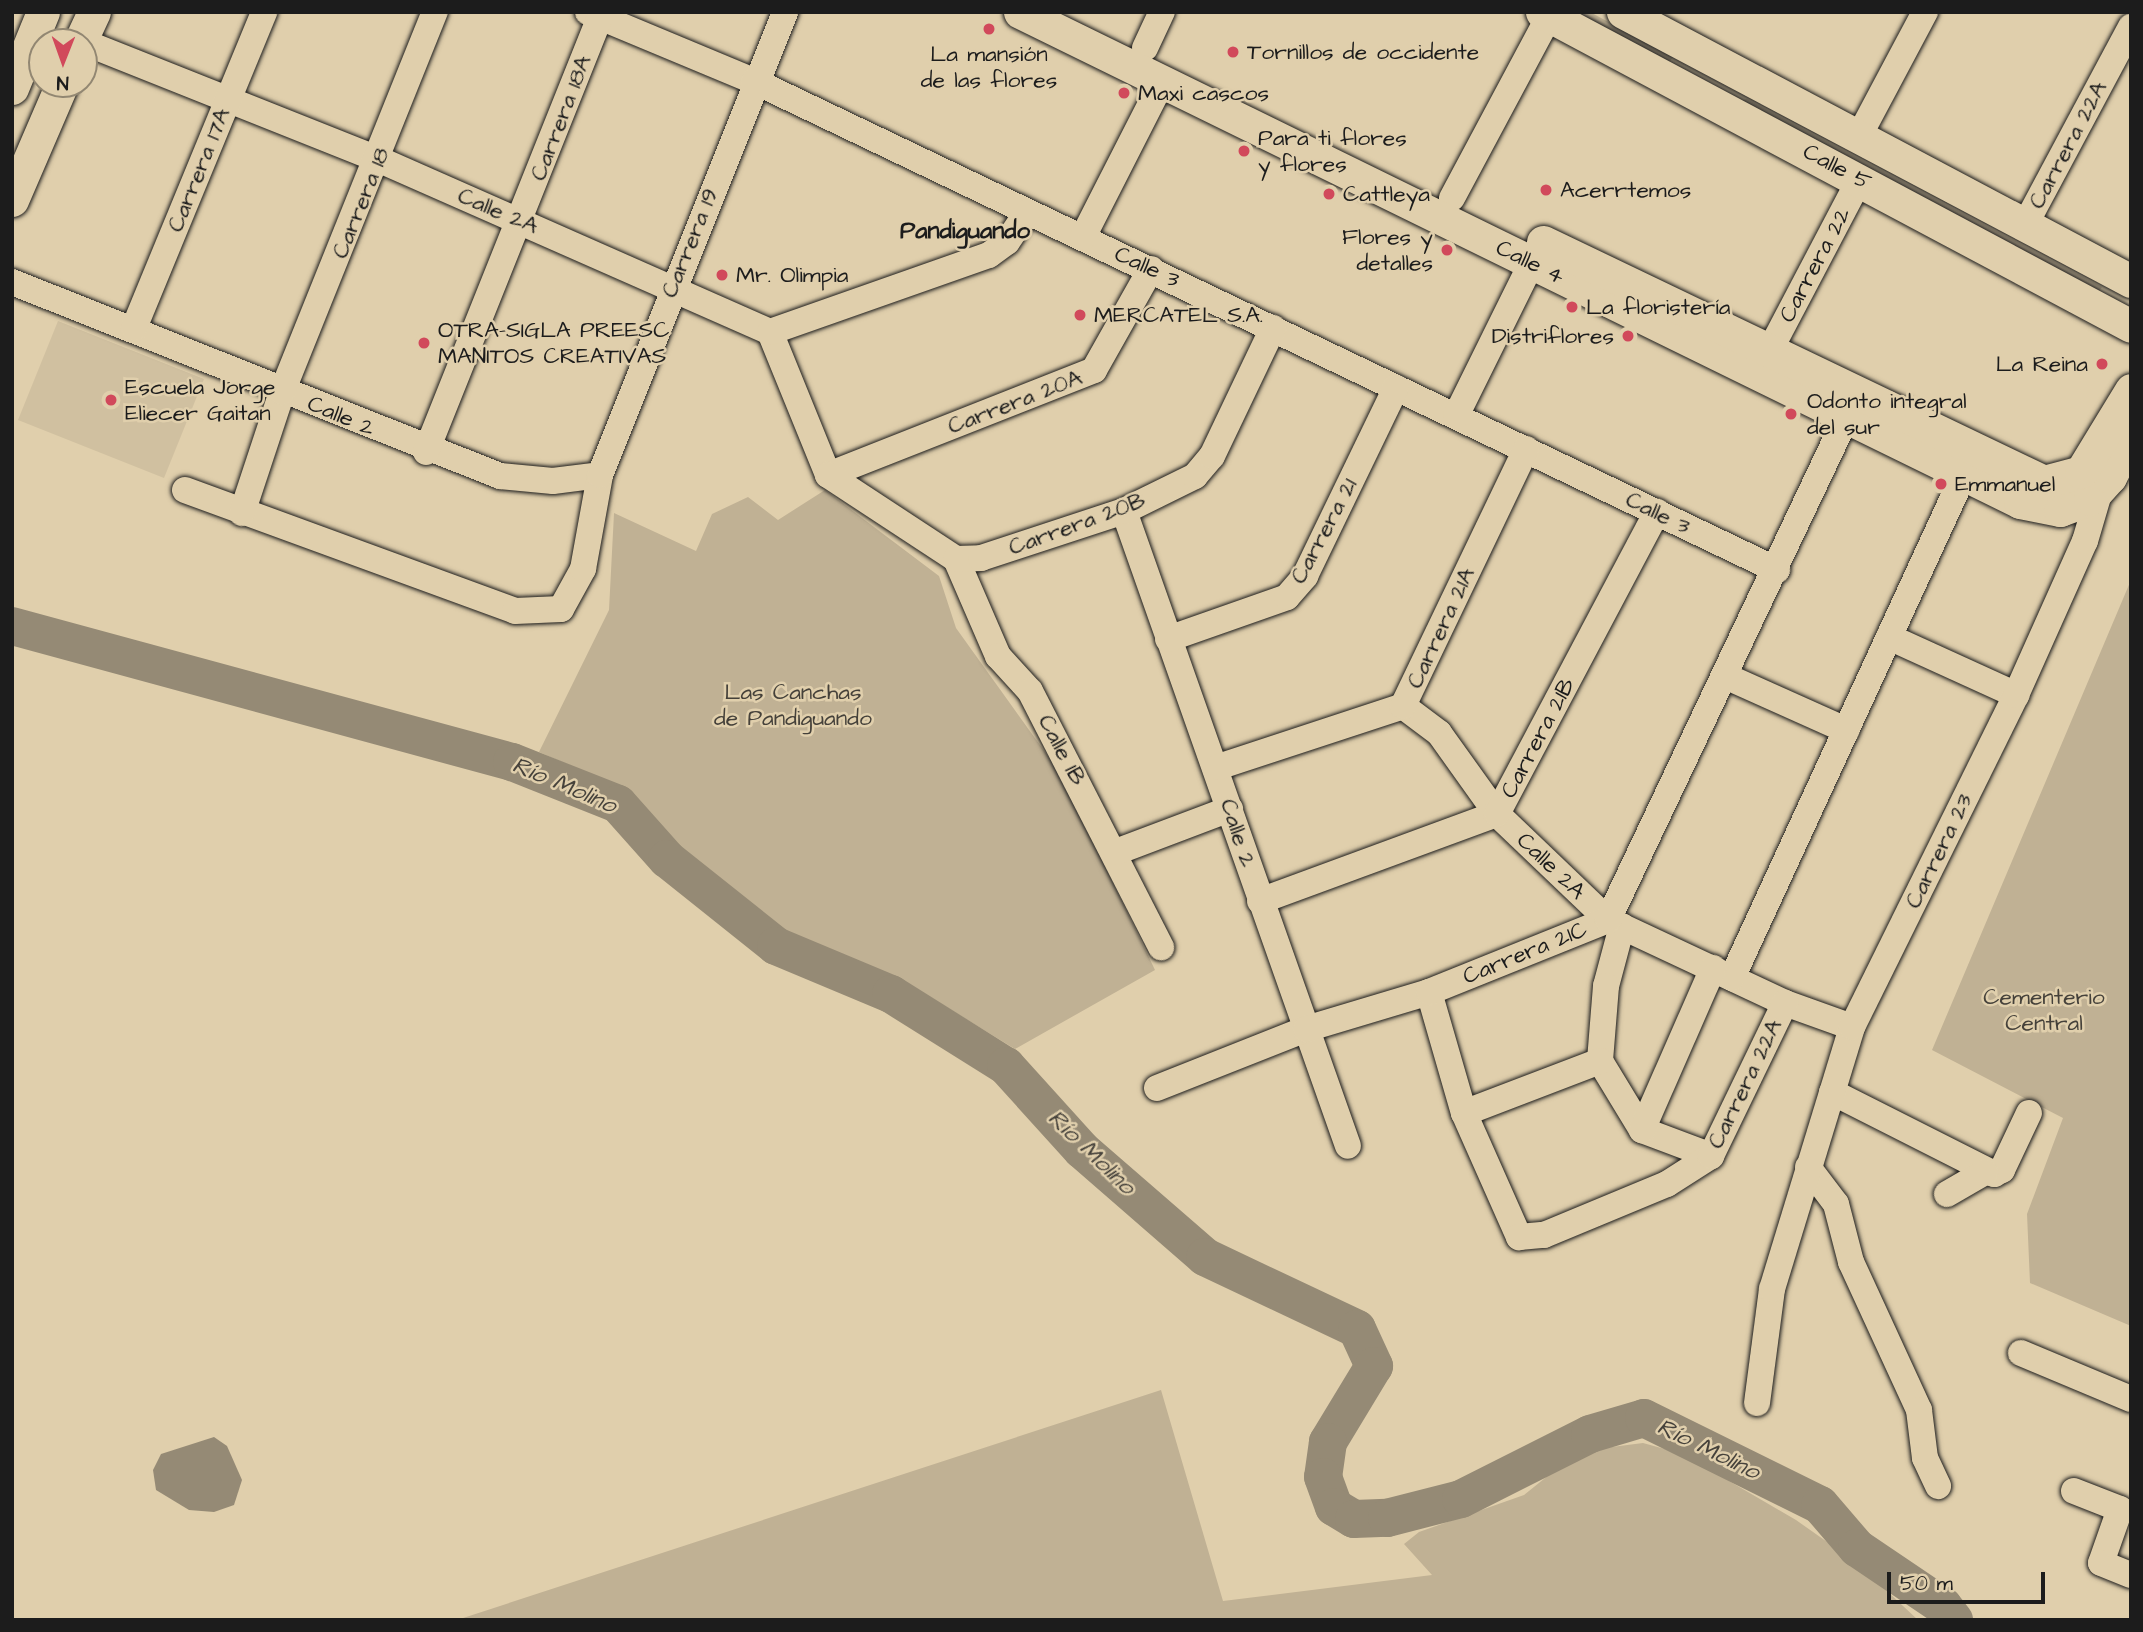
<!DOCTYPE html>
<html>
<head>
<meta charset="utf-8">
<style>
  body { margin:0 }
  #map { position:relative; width:2143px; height:1632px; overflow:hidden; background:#e0cfac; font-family:"Architects Daughter",sans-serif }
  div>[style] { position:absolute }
  .built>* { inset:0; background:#d0c0a0 }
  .green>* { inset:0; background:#c0b194 }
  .water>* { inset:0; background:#958a75 }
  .river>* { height:38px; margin:-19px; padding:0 19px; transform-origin:19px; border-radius:19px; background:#958a75 }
  .roads { filter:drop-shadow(0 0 2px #1c1c1c) drop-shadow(0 0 2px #1c1c1c) }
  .minor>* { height:26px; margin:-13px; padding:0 13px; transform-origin:13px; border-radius:13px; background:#e0cfac }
  .major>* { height:33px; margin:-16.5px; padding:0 16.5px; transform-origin:16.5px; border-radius:16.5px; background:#e0cfac }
  .dots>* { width:19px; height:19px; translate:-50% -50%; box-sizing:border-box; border:4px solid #e0cfac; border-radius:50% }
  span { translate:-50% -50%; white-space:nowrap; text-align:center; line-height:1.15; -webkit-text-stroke:5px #e0cfac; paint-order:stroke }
  .poi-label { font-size:23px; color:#1c1c1c }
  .left { translate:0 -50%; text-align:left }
  .right { translate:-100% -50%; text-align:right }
  .street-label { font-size:23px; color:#1c1c1c }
  .park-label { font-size:23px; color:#45413a }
  .neighbourhood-label { font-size:24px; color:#1c1c1c; font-weight:700 }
  .water-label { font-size:24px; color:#46423b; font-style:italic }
  .frame { position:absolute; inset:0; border:14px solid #1c1c1c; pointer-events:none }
  .north { position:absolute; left:28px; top:28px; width:70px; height:70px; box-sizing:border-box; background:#e0cfac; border:2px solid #928772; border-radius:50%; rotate:181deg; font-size:19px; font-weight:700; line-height:28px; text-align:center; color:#1c1c1c }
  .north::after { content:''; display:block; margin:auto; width:24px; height:32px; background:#d1495b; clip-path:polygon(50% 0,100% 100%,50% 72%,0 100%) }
  .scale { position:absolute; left:1887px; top:1572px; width:158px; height:32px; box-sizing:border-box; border:4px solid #1c1c1c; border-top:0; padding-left:9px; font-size:21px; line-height:24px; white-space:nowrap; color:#1c1c1c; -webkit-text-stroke:5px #e0cfac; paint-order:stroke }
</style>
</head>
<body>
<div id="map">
  <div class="built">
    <i style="clip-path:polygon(58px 321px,204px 379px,164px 478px,18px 420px)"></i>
  </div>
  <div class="green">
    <i style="clip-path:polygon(1573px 12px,1590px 12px,1673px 57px,1668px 64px)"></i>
    <i style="clip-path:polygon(1747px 99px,2102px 287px,2095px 297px,1736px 102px)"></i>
    <i style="clip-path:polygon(825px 490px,939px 576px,956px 628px,1060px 773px,1155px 970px,1015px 1049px,927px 995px,787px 935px,689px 857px,627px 790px,539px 752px,609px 610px,614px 513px,696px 551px,712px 514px,748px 497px,778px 520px)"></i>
    <i style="clip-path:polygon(2131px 580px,2131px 1326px,2030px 1283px,2027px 1214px,2063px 1118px,1932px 1050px)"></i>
    <i style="clip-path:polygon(1161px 1390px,1223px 1601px,1432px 1575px,1404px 1544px,1419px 1532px,1524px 1495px,1560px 1466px,1596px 1449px,1643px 1443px,1683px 1454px,1796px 1520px,1857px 1563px,1918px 1620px,457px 1620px)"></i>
  </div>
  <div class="water">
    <i style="clip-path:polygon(214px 1437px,227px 1446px,242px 1480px,234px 1505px,214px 1512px,189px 1510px,156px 1490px,153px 1470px,161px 1454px)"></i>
  </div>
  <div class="river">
    <i style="left:12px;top:626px;width:518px;rotate:15.22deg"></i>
    <i style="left:512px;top:762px;width:114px;rotate:21.6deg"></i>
    <i style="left:618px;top:804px;width:74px;rotate:48.3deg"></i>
    <i style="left:667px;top:859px;width:139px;rotate:38.6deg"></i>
    <i style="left:776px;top:946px;width:125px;rotate:22.7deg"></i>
    <i style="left:891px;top:994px;width:136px;rotate:32.1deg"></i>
    <i style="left:1006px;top:1066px;width:113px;rotate:47.9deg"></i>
    <i style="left:1082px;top:1150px;width:163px;rotate:41deg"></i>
    <i style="left:1205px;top:1257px;width:168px;rotate:25.3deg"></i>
    <i style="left:1357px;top:1329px;width:41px;rotate:65.3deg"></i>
    <i style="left:1374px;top:1366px;width:89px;rotate:121.2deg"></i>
    <i style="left:1328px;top:1442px;width:35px;rotate:98deg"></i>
    <i style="left:1323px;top:1477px;width:32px;rotate:70deg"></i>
    <i style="left:1334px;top:1507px;width:23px;rotate:31deg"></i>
    <i style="left:1354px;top:1519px;width:33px;rotate:-2deg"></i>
    <i style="left:1387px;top:1518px;width:76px;rotate:-14.4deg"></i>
    <i style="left:1461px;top:1499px;width:144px;rotate:-26.7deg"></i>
    <i style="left:1590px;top:1434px;width:56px;rotate:-16.5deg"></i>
    <i style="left:1644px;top:1418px;width:196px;rotate:26.3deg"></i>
    <i style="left:1820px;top:1505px;width:57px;rotate:49.3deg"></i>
    <i style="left:1857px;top:1548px;width:104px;rotate:34deg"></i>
    <i style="left:1943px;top:1606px;width:18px;rotate:52deg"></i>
  </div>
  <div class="roads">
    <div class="minor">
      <i style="left:588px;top:12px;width:180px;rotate:22.6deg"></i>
      <i style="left:754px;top:81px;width:1134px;rotate:25.55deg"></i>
      <i style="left:81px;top:41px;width:322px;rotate:21.7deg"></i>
      <i style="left:380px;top:160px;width:426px;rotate:23.8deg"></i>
      <i style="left:770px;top:332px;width:154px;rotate:67.9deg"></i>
      <i style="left:1145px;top:48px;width:40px;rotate:-65deg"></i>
      <i style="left:1858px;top:138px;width:143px;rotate:-62deg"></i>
      <i style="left:1452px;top:198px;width:206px;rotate:-61.9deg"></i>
      <i style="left:2024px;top:227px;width:227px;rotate:-61.9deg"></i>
      <i style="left:1083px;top:237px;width:174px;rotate:-63deg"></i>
      <i style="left:12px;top:282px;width:525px;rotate:21.68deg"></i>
      <i style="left:500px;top:476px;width:53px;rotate:5.4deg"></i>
      <i style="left:553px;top:481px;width:47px;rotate:-7.3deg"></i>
      <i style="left:134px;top:328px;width:342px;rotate:-67.6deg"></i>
      <i style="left:770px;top:332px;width:232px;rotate:-19.4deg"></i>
      <i style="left:989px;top:255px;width:22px;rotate:-36deg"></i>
      <i style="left:1007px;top:242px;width:36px;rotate:-56deg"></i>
      <i style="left:1769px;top:352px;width:195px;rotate:-62.3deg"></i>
      <i style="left:1456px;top:416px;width:172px;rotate:-63.7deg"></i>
      <i style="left:426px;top:452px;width:468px;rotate:-68.2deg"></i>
      <i style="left:828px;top:475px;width:286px;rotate:-21.5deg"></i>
      <i style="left:1094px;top:370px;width:116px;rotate:-60.6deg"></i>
      <i style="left:828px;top:475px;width:153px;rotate:33.3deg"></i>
      <i style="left:185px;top:490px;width:351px;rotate:20.1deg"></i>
      <i style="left:515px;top:611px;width:46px;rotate:-2.5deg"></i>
      <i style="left:561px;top:609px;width:46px;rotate:-61.2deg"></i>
      <i style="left:583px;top:569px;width:96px;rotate:-79.7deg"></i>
      <i style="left:600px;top:475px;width:499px;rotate:-68.2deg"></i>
      <i style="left:1124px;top:511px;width:673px;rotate:70.57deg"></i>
      <i style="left:242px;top:513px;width:127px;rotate:-71.7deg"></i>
      <i style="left:282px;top:392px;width:410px;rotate:-68.1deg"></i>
      <i style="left:956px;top:559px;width:106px;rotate:66.6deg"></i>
      <i style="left:998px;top:656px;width:47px;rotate:47.6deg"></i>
      <i style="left:1030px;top:691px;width:288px;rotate:62.9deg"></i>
      <i style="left:956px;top:559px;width:25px;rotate:-2deg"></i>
      <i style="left:981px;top:558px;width:151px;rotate:-18.2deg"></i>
      <i style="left:1124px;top:511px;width:79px;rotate:-26.2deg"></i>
      <i style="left:1195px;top:476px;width:26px;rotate:-50deg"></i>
      <i style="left:1212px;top:456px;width:142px;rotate:-64.5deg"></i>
      <i style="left:1889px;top:637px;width:140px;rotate:24.5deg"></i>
      <i style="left:1168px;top:639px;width:126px;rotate:-19.4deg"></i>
      <i style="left:1287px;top:597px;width:28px;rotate:-49deg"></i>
      <i style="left:1305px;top:576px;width:209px;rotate:-64.2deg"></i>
      <i style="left:1725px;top:676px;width:133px;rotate:24.1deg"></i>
      <i style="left:1403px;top:706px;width:45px;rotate:36.9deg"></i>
      <i style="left:1439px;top:733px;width:100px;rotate:54.4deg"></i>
      <i style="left:1497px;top:814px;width:153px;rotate:43.7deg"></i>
      <i style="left:1608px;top:920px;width:195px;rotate:25.1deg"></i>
      <i style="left:1785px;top:1003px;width:71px;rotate:19.7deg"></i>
      <i style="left:1218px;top:767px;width:195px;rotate:-18.2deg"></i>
      <i style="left:1403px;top:706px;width:285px;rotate:-64.4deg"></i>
      <i style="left:1116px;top:852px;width:122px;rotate:-20.7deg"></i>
      <i style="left:1260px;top:901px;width:252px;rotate:-20.2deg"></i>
      <i style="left:1497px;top:814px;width:342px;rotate:-62.1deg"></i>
      <i style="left:1622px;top:926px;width:62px;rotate:104.9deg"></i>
      <i style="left:1606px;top:986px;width:75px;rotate:94.6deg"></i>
      <i style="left:1600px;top:1061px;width:81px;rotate:58.7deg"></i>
      <i style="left:1642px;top:1130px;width:74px;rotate:20.6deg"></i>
      <i style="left:1732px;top:978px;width:555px;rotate:-65.28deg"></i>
      <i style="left:1429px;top:992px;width:126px;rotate:73.9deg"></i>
      <i style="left:1464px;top:1113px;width:136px;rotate:66.1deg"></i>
      <i style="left:1519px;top:1237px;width:25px;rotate:-5deg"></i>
      <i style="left:1544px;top:1235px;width:133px;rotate:-22.5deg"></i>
      <i style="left:1667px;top:1184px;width:52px;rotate:-32.5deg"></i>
      <i style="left:1711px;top:1156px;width:170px;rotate:-64.2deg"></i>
      <i style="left:1157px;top:1088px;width:160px;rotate:-21.6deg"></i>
      <i style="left:1306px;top:1029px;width:128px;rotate:-16.7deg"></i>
      <i style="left:1429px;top:992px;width:193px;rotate:-21.9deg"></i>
      <i style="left:1608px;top:920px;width:558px;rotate:-64.63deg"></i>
      <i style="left:1832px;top:1092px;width:182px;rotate:26.8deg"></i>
      <i style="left:1994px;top:1174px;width:9px;rotate:-27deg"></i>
      <i style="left:2002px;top:1170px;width:63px;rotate:-64.7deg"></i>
      <i style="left:1464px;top:1113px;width:146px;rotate:-20.9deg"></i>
      <i style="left:1642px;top:1130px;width:177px;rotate:-66.3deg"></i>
      <i style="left:1808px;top:1167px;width:46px;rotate:52.9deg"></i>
      <i style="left:1836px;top:1204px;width:60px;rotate:75.5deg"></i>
      <i style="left:1851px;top:1262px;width:163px;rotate:65.3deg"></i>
      <i style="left:1919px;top:1410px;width:48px;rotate:82.9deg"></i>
      <i style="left:1925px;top:1458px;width:31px;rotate:65deg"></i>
      <i style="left:1947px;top:1194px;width:44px;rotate:-30.1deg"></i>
      <i style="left:2021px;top:1353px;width:119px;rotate:22.7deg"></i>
      <i style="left:1757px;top:1403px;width:115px;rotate:-82.5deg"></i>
      <i style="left:1772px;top:1289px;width:274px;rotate:-73deg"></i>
      <i style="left:1852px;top:1027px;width:370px;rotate:-63.7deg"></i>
      <i style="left:2016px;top:695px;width:169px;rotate:-65.9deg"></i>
      <i style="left:2085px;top:541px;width:53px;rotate:-73.6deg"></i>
      <i style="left:2074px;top:1491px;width:49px;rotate:21.4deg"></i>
      <i style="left:2120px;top:1509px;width:57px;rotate:109.4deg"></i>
      <i style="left:2101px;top:1563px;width:32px;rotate:22deg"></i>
    </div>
    <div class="major">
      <i style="left:1020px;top:12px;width:1114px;rotate:26.1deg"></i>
      <i style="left:2020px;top:502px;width:41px;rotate:11.3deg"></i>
      <i style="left:2060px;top:510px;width:32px;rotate:-20deg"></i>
      <i style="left:2090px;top:499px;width:30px;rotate:-48deg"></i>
      <i style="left:2110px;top:477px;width:46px;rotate:-62.9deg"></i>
      <i style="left:1542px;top:12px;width:667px;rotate:28.06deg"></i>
      <i style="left:1623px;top:12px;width:575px;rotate:27.9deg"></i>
      <i style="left:80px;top:42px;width:33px;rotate:-65deg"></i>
      <i style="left:12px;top:88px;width:82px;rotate:-67.8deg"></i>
      <i style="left:12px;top:200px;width:126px;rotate:-66.7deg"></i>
      <i style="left:1543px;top:242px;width:556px;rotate:25.6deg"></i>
      <i style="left:2044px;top:482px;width:38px;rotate:-15deg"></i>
      <i style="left:2081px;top:472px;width:96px;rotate:-58.6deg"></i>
    </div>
  </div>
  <div class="dots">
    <i style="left:989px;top:29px;background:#d1495b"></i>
    <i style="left:1233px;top:52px;background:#d1495b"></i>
    <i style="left:1124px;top:93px;background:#d1495b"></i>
    <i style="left:1244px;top:151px;background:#d1495b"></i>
    <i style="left:1546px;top:190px;background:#d1495b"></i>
    <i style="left:1329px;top:194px;background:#d1495b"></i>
    <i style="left:1447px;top:250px;background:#d1495b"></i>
    <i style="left:722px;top:275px;background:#d1495b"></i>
    <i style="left:1572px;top:307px;background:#d1495b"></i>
    <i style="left:1080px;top:315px;background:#d1495b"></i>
    <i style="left:1628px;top:336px;background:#d1495b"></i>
    <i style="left:424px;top:343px;background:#d1495b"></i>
    <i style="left:2102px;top:364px;background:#d1495b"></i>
    <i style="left:111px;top:400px;background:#d1495b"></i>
    <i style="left:1791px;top:414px;background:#d1495b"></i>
    <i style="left:1941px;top:484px;background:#d1495b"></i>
  </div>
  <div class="poi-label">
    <span class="left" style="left:1247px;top:52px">Tornillos de occidente</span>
    <span style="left:989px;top:67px">La mansión<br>de las flores</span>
    <span class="left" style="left:1138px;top:93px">Maxi cascos</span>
    <span class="left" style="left:1258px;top:151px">Para ti flores<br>y flores</span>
    <span class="left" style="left:1560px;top:190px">Acerrtemos</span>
    <span class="left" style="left:1343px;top:194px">Cattleya</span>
    <span class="right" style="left:1433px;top:250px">Flores y<br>detalles</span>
    <span class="left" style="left:736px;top:275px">Mr. Olimpia</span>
    <span class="left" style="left:1586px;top:307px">La floristería</span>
    <span class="left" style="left:1094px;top:315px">MERCATEL S.A.</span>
    <span class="left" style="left:438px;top:343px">OTRA-SIGLA PREESC<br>MANITOS CREATIVAS</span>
    <span class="right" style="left:1614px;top:336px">Distriflores</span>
    <span class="right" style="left:2088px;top:364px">La Reina</span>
    <span class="left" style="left:125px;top:400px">Escuela Jorge<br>Eliecer Gaitan</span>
    <span class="left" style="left:1807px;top:414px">Odonto integral<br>del sur</span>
    <span class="left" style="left:1955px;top:484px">Emmanuel</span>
  </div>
  <div class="street-label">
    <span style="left:561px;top:118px;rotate:-69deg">Carrera 18A</span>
    <span style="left:2068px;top:145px;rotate:-62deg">Carrera 22A</span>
    <span style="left:1837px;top:167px;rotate:28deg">Calle 5</span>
    <span style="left:199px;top:170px;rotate:-68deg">Carrera 17A</span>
    <span style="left:361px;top:203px;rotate:-68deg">Carrera 18</span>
    <span style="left:498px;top:211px;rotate:23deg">Calle 2A</span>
    <span style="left:690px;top:243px;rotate:-68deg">Carrera 19</span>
    <span style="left:1530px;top:262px;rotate:26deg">Calle 4</span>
    <span style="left:1815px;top:265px;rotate:-62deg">Carrera 22</span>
    <span style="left:1147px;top:267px;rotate:25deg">Calle 3</span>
    <span style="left:1015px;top:402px;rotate:-21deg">Carrera 20A</span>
    <span style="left:341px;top:416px;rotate:23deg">Calle 2</span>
    <span style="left:1658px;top:513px;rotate:26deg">Calle 3</span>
    <span style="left:1077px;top:524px;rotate:-20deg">Carrera 20B</span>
    <span style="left:1324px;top:531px;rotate:-62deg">Carrera 21</span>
    <span style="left:1441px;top:628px;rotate:-65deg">Carrera 21A</span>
    <span style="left:1538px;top:738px;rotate:-62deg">Carrera 21B</span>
    <span style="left:1062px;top:750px;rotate:62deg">Calle 1B</span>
    <span style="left:1238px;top:833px;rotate:72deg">Calle 2</span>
    <span style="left:1939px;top:851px;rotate:-64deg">Carrera 23</span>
    <span style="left:1551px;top:866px;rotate:44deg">Calle 2A</span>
    <span style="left:1525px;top:953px;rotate:-22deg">Carrera 21C</span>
    <span style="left:1745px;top:1084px;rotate:-64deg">Carrera 22A</span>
  </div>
  <div class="park-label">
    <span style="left:793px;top:705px">Las Canchas<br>de Pandiguando</span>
    <span style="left:2044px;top:1010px">Cementerio<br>Central</span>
  </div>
  <div class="neighbourhood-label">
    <span style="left:965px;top:232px">Pandiguando</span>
  </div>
  <div class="water-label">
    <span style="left:564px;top:786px;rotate:23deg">Río Molino</span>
    <span style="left:1091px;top:1153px;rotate:44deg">Río Molino</span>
    <span style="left:1708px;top:1450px;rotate:26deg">Río Molino</span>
  </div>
  <div class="frame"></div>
  <div class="north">N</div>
  <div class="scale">50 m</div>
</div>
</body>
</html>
